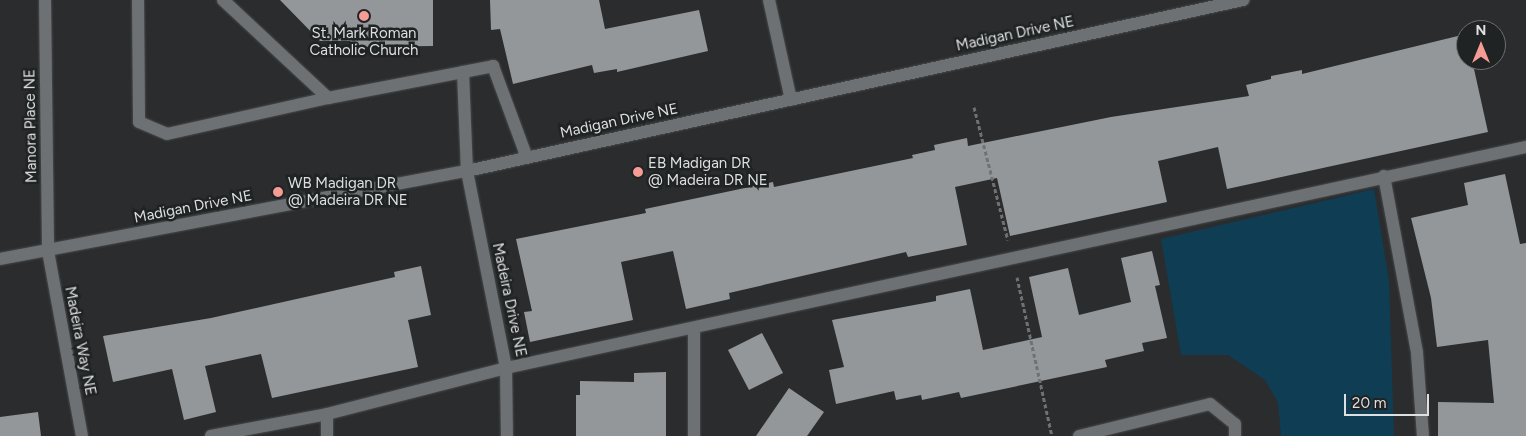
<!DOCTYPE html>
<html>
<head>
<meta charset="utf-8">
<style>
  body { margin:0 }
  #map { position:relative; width:1526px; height:436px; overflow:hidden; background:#2a2c2e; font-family:Figtree,sans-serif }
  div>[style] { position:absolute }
  .green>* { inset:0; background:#0f3d54 }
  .building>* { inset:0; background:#949799 }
  .path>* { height:3px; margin-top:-1.5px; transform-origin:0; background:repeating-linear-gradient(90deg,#6f7173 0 4px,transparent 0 6.5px) }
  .roads { filter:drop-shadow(0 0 1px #484a4b) drop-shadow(0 0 1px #484a4b) }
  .service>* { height:12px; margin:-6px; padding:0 6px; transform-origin:6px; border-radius:6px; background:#6e7173 }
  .minor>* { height:12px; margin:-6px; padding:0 6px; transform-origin:6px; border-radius:6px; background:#6e7173 }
  .tertiary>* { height:12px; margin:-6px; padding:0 6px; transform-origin:6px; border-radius:6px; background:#6e7173 }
  .dots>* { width:14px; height:14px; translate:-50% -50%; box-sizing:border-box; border:2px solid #202324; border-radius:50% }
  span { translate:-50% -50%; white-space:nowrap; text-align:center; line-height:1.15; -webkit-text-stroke:5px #202324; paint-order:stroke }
  .poi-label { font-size:15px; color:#dddfe0 }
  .left { translate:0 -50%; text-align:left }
  .street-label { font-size:15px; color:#dddfe0 }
  .north { position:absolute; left:1456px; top:20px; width:50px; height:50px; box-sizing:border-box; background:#202324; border:1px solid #6c6e6f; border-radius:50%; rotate:0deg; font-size:14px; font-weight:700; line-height:20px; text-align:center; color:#dddfe0 }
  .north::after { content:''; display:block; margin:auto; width:18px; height:22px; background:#f59c94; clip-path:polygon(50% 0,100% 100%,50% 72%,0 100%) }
  .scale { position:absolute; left:1344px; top:394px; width:85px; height:22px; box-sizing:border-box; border:2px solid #dddfe0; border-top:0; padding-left:6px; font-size:15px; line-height:18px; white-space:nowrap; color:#dddfe0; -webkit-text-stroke:4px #202324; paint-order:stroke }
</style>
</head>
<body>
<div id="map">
  <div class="green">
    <i style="clip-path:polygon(1374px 189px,1389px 281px,1394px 436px,1281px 436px,1278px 403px,1265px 380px,1228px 355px,1181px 355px,1161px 239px)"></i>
  </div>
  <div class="building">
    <i style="clip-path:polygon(280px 0,433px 0,433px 46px,350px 47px,350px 41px,320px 41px)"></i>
    <i style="clip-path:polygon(490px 0,599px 0,605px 29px,699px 10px,708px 51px,617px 72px,617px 69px,594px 73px,592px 65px,513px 84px,500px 29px,491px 30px)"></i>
    <i style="clip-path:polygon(1466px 34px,1466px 60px,1472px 60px,1488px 132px,1227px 189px,1218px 147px,1158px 161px,1167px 202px,1010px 236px,997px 178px,955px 187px,967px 245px,908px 257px,906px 252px,729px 293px,730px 299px,686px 309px,673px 251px,621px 262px,633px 320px,530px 342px,524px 312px,532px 311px,516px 239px,646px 213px,645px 209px,773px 182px,774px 187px,913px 158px,912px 155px,935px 150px,934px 145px,967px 138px,968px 146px,1111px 117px,1249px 96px,1246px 85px,1271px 79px,1271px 76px,1302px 70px,1302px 74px)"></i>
    <i style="clip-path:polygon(1505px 174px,1520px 244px,1526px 243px,1526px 436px,1438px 436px,1438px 402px,1494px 403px,1488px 340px,1437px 347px,1431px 298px,1411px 218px,1468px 205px,1464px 183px)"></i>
    <i style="clip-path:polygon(1152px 251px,1160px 285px,1155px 286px,1167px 338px,1142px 343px,1144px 351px,1105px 360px,1107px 367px,961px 398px,959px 392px,922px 400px,921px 395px,896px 400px,894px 391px,836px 404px,829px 370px,844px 367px,832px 320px,936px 301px,936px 296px,970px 289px,983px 350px,1042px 337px,1029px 277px,1068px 268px,1079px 315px,1131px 302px,1121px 258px)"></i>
    <i style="clip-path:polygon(421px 266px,431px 315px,408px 320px,418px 367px,272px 398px,261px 354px,205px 366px,216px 412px,184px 420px,172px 369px,113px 382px,103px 336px,211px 318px,395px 277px,394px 272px)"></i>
    <i style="clip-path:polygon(762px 333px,783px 373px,749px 390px,728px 350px)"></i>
    <i style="clip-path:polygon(666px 372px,666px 436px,576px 436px,576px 395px,580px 395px,580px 381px,634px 382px,634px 373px)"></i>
    <i style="clip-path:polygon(789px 388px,824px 412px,807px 436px,756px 436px)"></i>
    <i style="clip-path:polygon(38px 412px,41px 436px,0 436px,0 417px)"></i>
  </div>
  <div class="path">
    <i style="left:974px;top:107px;width:137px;rotate:75.7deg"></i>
    <i style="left:1017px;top:277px;width:163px;rotate:77.6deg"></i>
  </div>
  <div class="roads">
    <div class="service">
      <i style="left:138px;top:0;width:122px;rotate:89.5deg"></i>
      <i style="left:139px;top:122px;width:30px;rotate:23deg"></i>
      <i style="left:167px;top:134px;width:165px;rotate:-12.6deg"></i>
      <i style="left:328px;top:98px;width:137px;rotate:-10.9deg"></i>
      <i style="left:463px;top:72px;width:99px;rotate:87.7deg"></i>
      <i style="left:223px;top:0;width:144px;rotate:43deg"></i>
      <i style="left:463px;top:72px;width:31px;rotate:-11deg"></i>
      <i style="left:493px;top:66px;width:98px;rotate:69.7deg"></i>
      <i style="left:1384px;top:176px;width:180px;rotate:79.4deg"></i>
      <i style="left:1417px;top:353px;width:83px;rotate:85.9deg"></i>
      <i style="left:694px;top:329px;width:107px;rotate:90deg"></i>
      <i style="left:211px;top:436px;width:118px;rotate:-10.7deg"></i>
      <i style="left:327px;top:414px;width:185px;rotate:-14.4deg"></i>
      <i style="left:506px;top:368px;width:1044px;rotate:-12.23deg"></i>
      <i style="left:327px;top:436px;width:22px;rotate:-90deg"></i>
    </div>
    <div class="minor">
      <i style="left:45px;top:0;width:251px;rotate:89.3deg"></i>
      <i style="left:48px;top:251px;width:188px;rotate:79.6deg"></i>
      <i style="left:769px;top:0;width:102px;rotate:77.6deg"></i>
      <i style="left:467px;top:171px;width:201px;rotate:78.8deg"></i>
      <i style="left:506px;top:368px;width:68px;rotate:89.2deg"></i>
      <i style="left:1079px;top:436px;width:135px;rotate:-13.7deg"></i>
      <i style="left:1210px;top:404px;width:32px;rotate:39deg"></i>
      <i style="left:1235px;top:424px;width:12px;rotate:90deg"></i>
    </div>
    <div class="tertiary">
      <i style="left:0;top:259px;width:475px;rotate:-10.7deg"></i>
      <i style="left:467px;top:171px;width:795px;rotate:-12.43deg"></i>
    </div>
  </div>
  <div class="dots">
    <i style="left:364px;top:16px;background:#f59c94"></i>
    <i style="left:638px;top:172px;background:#f59c94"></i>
    <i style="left:278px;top:192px;background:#f59c94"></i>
  </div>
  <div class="poi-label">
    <span style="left:364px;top:42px">St. Mark Roman<br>Catholic Church</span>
    <span class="left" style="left:648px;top:172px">EB Madigan DR<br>@ Madeira DR NE</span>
    <span class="left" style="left:288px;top:192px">WB Madigan DR<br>@ Madeira DR NE</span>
  </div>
  <div class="street-label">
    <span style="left:1015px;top:34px;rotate:-12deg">Madigan Drive NE</span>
    <span style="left:619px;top:121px;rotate:-12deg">Madigan Drive NE</span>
    <span style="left:31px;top:126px;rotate:-91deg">Manora Place NE</span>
    <span style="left:193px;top:207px;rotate:-11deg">Madigan Drive NE</span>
    <span style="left:509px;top:300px;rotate:78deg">Madeira Drive NE</span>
    <span style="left:80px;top:341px;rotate:79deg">Madeira Way NE</span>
  </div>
  <div class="north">N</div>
  <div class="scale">20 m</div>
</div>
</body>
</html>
